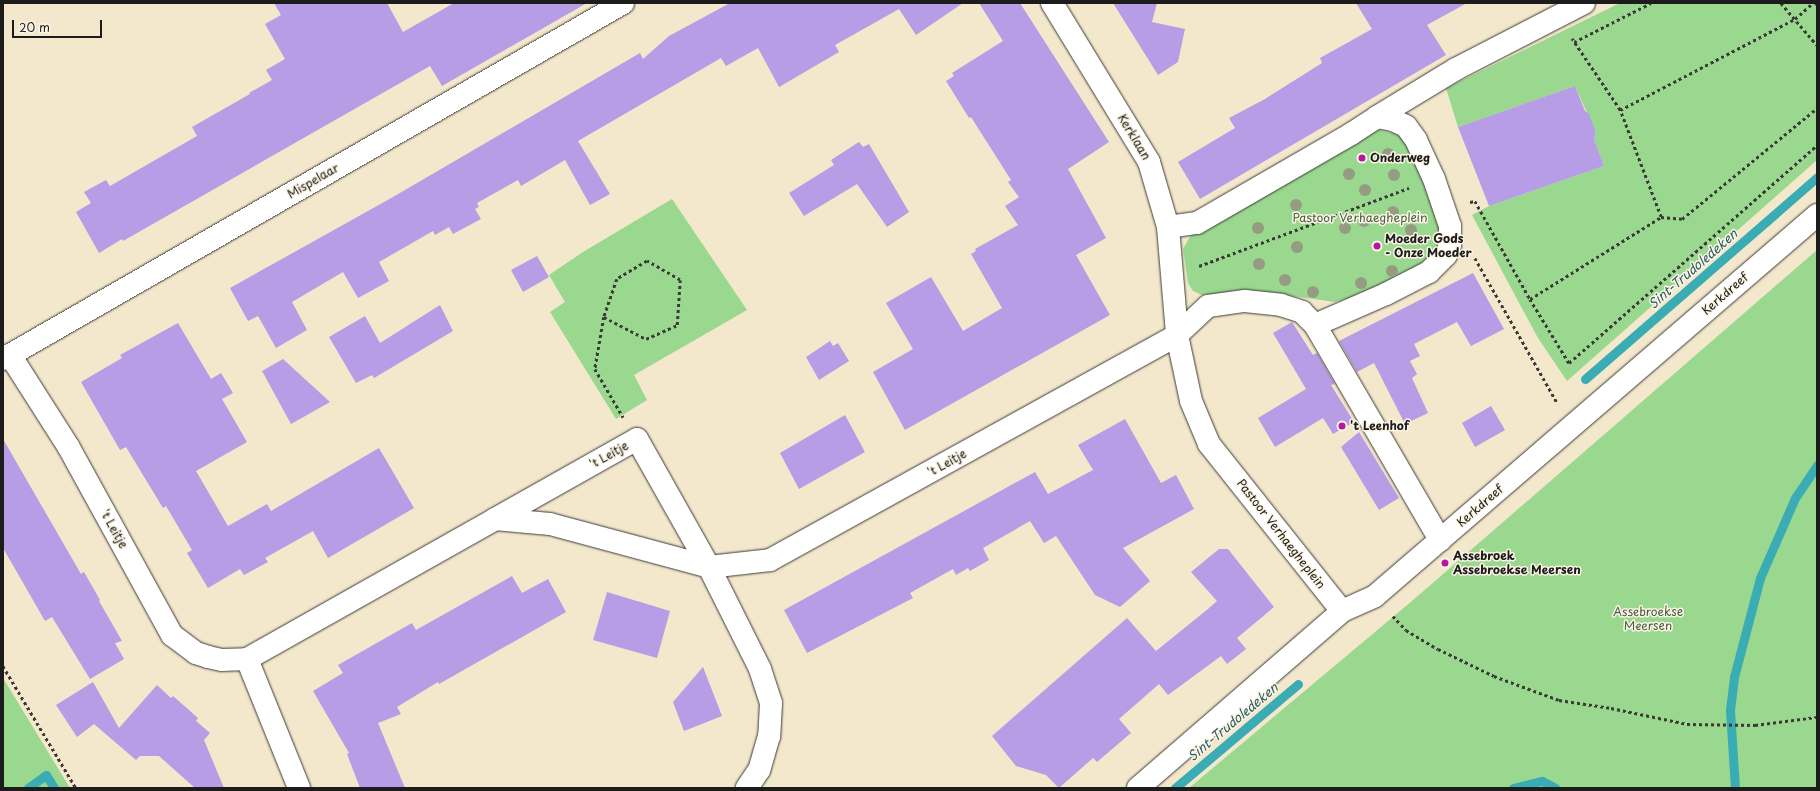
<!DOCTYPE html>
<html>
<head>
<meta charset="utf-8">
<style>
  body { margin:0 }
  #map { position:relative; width:1820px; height:791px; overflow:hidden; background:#f3e7cc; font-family:"Playpen Sans",sans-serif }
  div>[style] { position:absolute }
  .green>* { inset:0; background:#99d88e }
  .stream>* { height:9px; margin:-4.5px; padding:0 4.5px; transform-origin:4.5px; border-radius:4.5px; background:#3aacb4 }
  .building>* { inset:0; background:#b79ce6 }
  .path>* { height:2.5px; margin-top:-1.25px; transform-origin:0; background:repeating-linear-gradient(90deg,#3c3a36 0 3px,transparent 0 6px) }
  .roads { filter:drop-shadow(0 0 1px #3c3a36) drop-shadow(0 0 1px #3c3a36) }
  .street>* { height:22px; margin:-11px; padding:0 11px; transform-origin:11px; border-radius:11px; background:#fff }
  .trees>* { width:12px; height:12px; margin:-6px; border-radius:50%; background:#959c81 }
  .dots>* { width:11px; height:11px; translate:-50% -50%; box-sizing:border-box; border:2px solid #fcf5e5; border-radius:50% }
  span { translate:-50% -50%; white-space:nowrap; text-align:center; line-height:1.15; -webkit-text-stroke:3px #fcf5e5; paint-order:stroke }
  .street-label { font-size:12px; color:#1c1c1c }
  .poi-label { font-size:12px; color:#1c1c1c; font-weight:700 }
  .left { translate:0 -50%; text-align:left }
  .park-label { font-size:12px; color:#485e44 }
  .water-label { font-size:13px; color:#2a5d60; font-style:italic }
  .frame { position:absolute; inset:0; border:4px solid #1c1c1c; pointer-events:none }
  .scale { position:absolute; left:12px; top:20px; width:90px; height:18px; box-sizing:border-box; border:2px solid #1c1c1c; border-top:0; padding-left:5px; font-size:12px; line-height:14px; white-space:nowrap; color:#1c1c1c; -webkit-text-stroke:3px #fcf5e5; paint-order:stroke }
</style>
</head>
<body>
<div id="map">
  <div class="green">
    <i style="clip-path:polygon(1620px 3px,1817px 3px,1817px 160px,1567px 381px,1538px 338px,1472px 215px,1489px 206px,1604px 166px,1594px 139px,1596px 133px,1575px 86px,1458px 127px,1446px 88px)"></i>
    <i style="clip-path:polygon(1381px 130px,1400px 135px,1409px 144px,1443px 235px,1443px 243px,1410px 273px,1361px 295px,1335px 302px,1262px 292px,1202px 295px,1193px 291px,1188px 283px,1183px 249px,1191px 235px,1371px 131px)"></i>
    <i style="clip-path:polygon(672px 199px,747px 310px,634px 375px,647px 400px,616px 419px,550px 312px,565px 302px,549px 275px,583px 252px)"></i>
    <i style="clip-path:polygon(1817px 250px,1817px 788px,1189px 788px,1412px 601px)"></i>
    <i style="clip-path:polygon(3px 678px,70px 788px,3px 788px)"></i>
  </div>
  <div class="stream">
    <i style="left:1585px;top:379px;width:308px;rotate:-41deg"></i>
    <i style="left:28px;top:788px;width:22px;rotate:-36deg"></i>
    <i style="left:46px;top:775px;width:15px;rotate:58deg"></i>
    <i style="left:1175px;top:788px;width:161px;rotate:-40.2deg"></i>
    <i style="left:1513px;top:788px;width:30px;rotate:-14deg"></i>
    <i style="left:1542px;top:781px;width:15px;rotate:28deg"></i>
    <i style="left:1735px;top:788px;width:78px;rotate:-93.7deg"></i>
    <i style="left:1730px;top:710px;width:33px;rotate:-83deg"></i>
    <i style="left:1734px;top:677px;width:102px;rotate:-75.3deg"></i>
    <i style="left:1760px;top:578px;width:87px;rotate:-66.4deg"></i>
    <i style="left:1795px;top:498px;width:40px;rotate:-56deg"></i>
  </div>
  <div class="building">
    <i style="clip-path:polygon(274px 3px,387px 3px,403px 32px,454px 3px,587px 3px,442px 86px,430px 66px,123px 241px,122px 239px,99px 253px,76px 212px,91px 203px,84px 192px,106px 180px,110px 186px,197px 136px,192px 127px,250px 94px,249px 93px,272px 80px,266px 70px,285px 59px,265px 24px,281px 15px)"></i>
    <i style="clip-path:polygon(730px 3px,963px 3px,916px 35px,899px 9px,835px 45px,839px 52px,779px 87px,758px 48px,726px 66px,721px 58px,578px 141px,610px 194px,590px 205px,565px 160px,521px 186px,518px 180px,477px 203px,479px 207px,475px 209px,481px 219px,453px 234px,449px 227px,435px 235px,433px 231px,379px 262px,389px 281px,358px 298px,343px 272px,292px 302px,307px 330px,276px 348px,258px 316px,248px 321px,230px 288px,393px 197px,640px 53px,643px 59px,669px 36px)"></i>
    <i style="clip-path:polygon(979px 3px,1020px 3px,1109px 142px,1068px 169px,1106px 238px,1076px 255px,1110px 315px,905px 430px,873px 372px,913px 349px,886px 303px,931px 277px,963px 331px,1002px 308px,971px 254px,976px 251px,975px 249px,1018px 225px,1005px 206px,1019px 197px,1008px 182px,1011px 180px,971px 117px,969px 118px,946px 81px,954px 76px,952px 73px,1003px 41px)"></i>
    <i style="clip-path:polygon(1113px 3px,1157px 3px,1152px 22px,1185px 29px,1178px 62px,1158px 75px)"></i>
    <i style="clip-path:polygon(1356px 3px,1467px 3px,1427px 25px,1446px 55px,1200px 199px,1178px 162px,1235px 128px,1229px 118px,1265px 99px,1322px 63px,1320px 58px,1372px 29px)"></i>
    <i style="clip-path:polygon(1575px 86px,1585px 111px,1589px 114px,1596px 133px,1594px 139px,1604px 166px,1489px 206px,1458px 127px)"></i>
    <i style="clip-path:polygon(859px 142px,863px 147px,869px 144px,909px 212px,887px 227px,857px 184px,804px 216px,789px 193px,834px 165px,831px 160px)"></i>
    <i style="clip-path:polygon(537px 256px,549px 277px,523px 292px,511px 270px)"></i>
    <i style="clip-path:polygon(1473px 273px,1504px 329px,1471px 346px,1457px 322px,1414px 344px,1420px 356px,1410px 361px,1417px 374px,1412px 378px,1428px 413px,1405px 424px,1374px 363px,1357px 372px,1339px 341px)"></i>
    <i style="clip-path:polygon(440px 305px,453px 331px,374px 378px,372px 375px,356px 383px,329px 337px,365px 316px,380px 343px)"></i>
    <i style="clip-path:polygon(1292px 322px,1313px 355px,1317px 353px,1335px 384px,1331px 385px,1354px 422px,1333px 434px,1323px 418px,1275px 447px,1258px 418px,1306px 389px,1273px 333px)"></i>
    <i style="clip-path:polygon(178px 323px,211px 379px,221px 373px,233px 393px,222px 399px,247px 442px,196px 471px,228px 526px,267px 504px,271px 511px,379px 448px,414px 508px,328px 558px,313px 531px,265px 558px,268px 562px,244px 575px,240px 569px,208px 588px,187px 553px,192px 550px,166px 506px,163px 508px,126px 447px,120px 450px,81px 382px,122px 358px,120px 355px)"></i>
    <i style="clip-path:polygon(830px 341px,833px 346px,838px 343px,849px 361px,819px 380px,806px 357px)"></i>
    <i style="clip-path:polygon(283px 359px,330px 402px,291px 424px,262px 371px)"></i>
    <i style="clip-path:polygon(1491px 406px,1505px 430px,1475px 447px,1462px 423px)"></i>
    <i style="clip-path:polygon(845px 415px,865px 452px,799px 489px,780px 453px)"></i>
    <i style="clip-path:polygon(1125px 419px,1161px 483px,1176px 475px,1194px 509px,1123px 548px,1150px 581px,1120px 607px,1095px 595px,1056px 536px,1044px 543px,1030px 521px,983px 548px,989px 560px,970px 571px,968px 568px,956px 575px,953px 569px,910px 593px,913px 598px,807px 653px,784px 610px,1035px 472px,1048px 494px,1093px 470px,1078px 445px)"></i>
    <i style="clip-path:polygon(1359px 432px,1399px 498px,1379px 510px,1341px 447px)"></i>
    <i style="clip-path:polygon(3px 439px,81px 574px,84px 572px,100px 600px,99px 601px,122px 641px,115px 643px,124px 659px,90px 679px,52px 617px,45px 621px,3px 548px)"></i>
    <i style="clip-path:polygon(1219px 549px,1228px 549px,1274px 607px,1237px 638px,1246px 649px,1227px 664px,1221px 656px,1168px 695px,1159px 684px,1119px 719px,1131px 733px,1097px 762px,1093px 758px,1059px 788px,1046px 775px,1016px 766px,992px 736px,1127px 618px,1156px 651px,1208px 609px,1217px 601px,1191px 572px)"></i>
    <i style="clip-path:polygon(512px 576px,522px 593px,548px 579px,566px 612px,439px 684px,438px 682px,397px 707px,401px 714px,378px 723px,405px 788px,360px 788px,347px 754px,349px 753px,313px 691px,343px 673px,338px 665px,412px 623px,416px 630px)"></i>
    <i style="clip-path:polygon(607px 592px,670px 611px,657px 658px,593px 640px)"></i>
    <i style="clip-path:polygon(703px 667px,722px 716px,684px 731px,673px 702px)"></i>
    <i style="clip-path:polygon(93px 682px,119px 728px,157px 685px,171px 698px,173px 696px,198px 718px,196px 721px,210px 733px,204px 740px,224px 788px,195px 788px,159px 756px,140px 756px,136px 760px,94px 724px,77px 737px,56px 705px)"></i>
  </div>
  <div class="path">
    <i style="left:1781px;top:3px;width:55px;rotate:49.4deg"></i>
    <i style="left:1816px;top:3px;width:2px;rotate:63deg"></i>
    <i style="left:1574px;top:42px;width:86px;rotate:-26.9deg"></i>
    <i style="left:1620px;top:110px;width:197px;rotate:-27.5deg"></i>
    <i style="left:1795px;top:19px;width:24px;rotate:-42deg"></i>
    <i style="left:1470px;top:202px;width:5px;rotate:-11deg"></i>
    <i style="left:1475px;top:201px;width:112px;rotate:60.7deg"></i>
    <i style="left:1530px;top:299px;width:155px;rotate:-32deg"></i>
    <i style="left:1661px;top:217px;width:115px;rotate:-111deg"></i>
    <i style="left:1620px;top:110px;width:86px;rotate:-124.1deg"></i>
    <i style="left:1661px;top:217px;width:21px;rotate:5deg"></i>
    <i style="left:1682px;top:219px;width:175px;rotate:-39.4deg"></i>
    <i style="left:1475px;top:258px;width:168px;rotate:60.4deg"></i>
    <i style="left:1199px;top:266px;width:224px;rotate:-20.4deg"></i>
    <i style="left:1530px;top:299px;width:75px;rotate:58.6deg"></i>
    <i style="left:1569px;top:363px;width:330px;rotate:-41.3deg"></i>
    <i style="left:604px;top:317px;width:47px;rotate:27.6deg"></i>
    <i style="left:646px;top:339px;width:34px;rotate:-24deg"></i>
    <i style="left:677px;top:325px;width:45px;rotate:-86.2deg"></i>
    <i style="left:680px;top:280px;width:38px;rotate:-150deg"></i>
    <i style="left:647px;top:261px;width:35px;rotate:149deg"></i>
    <i style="left:617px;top:279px;width:40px;rotate:108.9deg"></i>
    <i style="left:604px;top:317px;width:53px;rotate:99.8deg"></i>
    <i style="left:595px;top:369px;width:56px;rotate:59.7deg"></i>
    <i style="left:1393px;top:616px;width:19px;rotate:47deg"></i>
    <i style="left:1406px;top:630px;width:37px;rotate:31deg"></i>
    <i style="left:1438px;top:649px;width:62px;rotate:25.7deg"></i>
    <i style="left:1494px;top:676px;width:69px;rotate:20.3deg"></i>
    <i style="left:1559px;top:700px;width:53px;rotate:8.7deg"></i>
    <i style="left:1611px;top:708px;width:78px;rotate:11.9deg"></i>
    <i style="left:1687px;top:724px;width:68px;rotate:0.8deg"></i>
    <i style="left:1755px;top:725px;width:63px;rotate:-7.4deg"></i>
    <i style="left:3px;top:666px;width:142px;rotate:59.1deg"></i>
  </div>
  <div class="roads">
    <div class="street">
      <i style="left:1052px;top:3px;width:186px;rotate:58.6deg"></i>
      <i style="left:1149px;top:162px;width:68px;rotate:73.7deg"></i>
      <i style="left:1168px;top:227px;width:108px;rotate:85.2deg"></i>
      <i style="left:1177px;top:335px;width:67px;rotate:78deg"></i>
      <i style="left:1191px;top:401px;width:47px;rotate:67.3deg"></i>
      <i style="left:1209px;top:444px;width:213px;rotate:51.5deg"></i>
      <i style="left:1377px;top:117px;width:92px;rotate:-31.3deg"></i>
      <i style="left:1456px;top:69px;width:144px;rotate:-27.3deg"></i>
      <i style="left:1168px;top:227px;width:29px;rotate:-8deg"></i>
      <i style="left:1197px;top:223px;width:178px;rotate:-30deg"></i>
      <i style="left:1351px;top:134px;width:31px;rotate:-33deg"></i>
      <i style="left:1377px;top:117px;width:16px;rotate:11deg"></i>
      <i style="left:1393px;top:120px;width:14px;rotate:25deg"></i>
      <i style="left:1406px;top:126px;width:17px;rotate:54deg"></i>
      <i style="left:1416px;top:140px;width:43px;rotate:65.2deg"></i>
      <i style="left:1434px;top:179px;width:50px;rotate:71.2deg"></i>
      <i style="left:1450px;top:226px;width:19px;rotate:90deg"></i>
      <i style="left:1450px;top:245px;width:11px;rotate:112deg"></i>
      <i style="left:1446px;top:255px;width:24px;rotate:135deg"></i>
      <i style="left:1429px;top:272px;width:48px;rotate:152.9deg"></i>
      <i style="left:1386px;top:294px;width:77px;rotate:156.4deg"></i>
      <i style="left:10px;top:355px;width:108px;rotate:57.5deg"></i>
      <i style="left:68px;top:446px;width:216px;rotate:61.2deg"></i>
      <i style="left:172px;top:635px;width:30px;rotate:37deg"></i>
      <i style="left:196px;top:653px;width:13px;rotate:18deg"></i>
      <i style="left:208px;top:657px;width:14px;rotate:12deg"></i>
      <i style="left:222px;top:660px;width:25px;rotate:-2deg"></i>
      <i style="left:247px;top:659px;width:285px;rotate:-29.4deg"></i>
      <i style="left:495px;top:519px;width:55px;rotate:5.2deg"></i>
      <i style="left:550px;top:524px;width:165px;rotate:15.1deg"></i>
      <i style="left:709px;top:567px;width:61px;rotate:-6.5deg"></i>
      <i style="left:770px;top:560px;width:465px;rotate:-28.9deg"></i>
      <i style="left:1177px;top:335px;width:42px;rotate:-43.1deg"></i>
      <i style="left:1208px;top:306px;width:37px;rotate:-8deg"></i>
      <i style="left:1245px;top:301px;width:36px;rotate:6deg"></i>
      <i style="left:1281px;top:305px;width:22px;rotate:18deg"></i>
      <i style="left:1302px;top:312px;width:18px;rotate:45deg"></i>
      <i style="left:1315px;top:325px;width:249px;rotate:59.8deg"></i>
      <i style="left:3px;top:359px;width:715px;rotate:-29.86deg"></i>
      <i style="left:495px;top:519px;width:163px;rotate:-29.4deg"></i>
      <i style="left:637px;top:439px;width:147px;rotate:60.6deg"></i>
      <i style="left:709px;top:567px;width:114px;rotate:63.4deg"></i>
      <i style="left:760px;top:669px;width:36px;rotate:72deg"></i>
      <i style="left:771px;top:703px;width:33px;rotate:93deg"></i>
      <i style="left:769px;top:736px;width:35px;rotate:106deg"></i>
      <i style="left:759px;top:770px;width:22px;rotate:124deg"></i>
      <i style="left:247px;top:659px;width:139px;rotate:68deg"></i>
      <i style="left:1138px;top:788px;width:270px;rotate:-40.9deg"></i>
      <i style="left:1342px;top:611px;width:36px;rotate:-24deg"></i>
      <i style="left:1375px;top:596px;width:584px;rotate:-40.76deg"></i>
    </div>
  </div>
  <div class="trees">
    <i style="left:1388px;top:154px"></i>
    <i style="left:1349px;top:174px"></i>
    <i style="left:1394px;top:175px"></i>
    <i style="left:1365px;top:190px"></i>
    <i style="left:1296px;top:205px"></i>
    <i style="left:1393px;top:212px"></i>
    <i style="left:1364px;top:221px"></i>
    <i style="left:1258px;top:228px"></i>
    <i style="left:1345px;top:228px"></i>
    <i style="left:1411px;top:230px"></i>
    <i style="left:1297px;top:247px"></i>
    <i style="left:1259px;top:264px"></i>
    <i style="left:1392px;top:271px"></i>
    <i style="left:1285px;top:280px"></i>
    <i style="left:1361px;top:283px"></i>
    <i style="left:1313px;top:292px"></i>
  </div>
  <div class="dots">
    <i style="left:1362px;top:158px;background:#b5179e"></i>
    <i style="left:1377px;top:246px;background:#b5179e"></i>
    <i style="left:1342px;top:426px;background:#b5179e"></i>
    <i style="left:1445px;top:563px;background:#b5179e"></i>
  </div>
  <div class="street-label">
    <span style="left:1134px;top:137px;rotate:59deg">Kerklaan</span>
    <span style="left:313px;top:181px;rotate:-30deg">Mispelaar</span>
    <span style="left:1725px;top:294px;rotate:-41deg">Kerkdreef</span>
    <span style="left:609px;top:455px;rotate:-29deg">'t Leitje</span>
    <span style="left:947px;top:463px;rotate:-29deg">'t Leitje</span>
    <span style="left:1480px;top:506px;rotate:-41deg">Kerkdreef</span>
    <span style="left:114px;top:529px;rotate:61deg">'t Leitje</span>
    <span style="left:1281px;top:534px;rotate:52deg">Pastoor Verhaegheplein</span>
  </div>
  <div class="poi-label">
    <span class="left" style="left:1370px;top:158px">Onderweg</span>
    <span class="left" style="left:1385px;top:246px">Moeder Gods<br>- Onze Moeder</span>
    <span class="left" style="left:1350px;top:426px">'t Leenhof</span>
    <span class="left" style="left:1453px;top:563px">Assebroek<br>Assebroekse Meersen</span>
  </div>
  <div class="park-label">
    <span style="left:1360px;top:218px">Pastoor Verhaegheplein</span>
    <span style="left:1648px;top:619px">Assebroekse<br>Meersen</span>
  </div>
  <div class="water-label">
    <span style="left:1693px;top:269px;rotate:-41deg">Sint-Trudoledeken</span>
    <span style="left:1233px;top:722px;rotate:-40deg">Sint-Trudoledeken</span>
  </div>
  <div class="frame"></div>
  <div class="scale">20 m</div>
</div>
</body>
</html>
